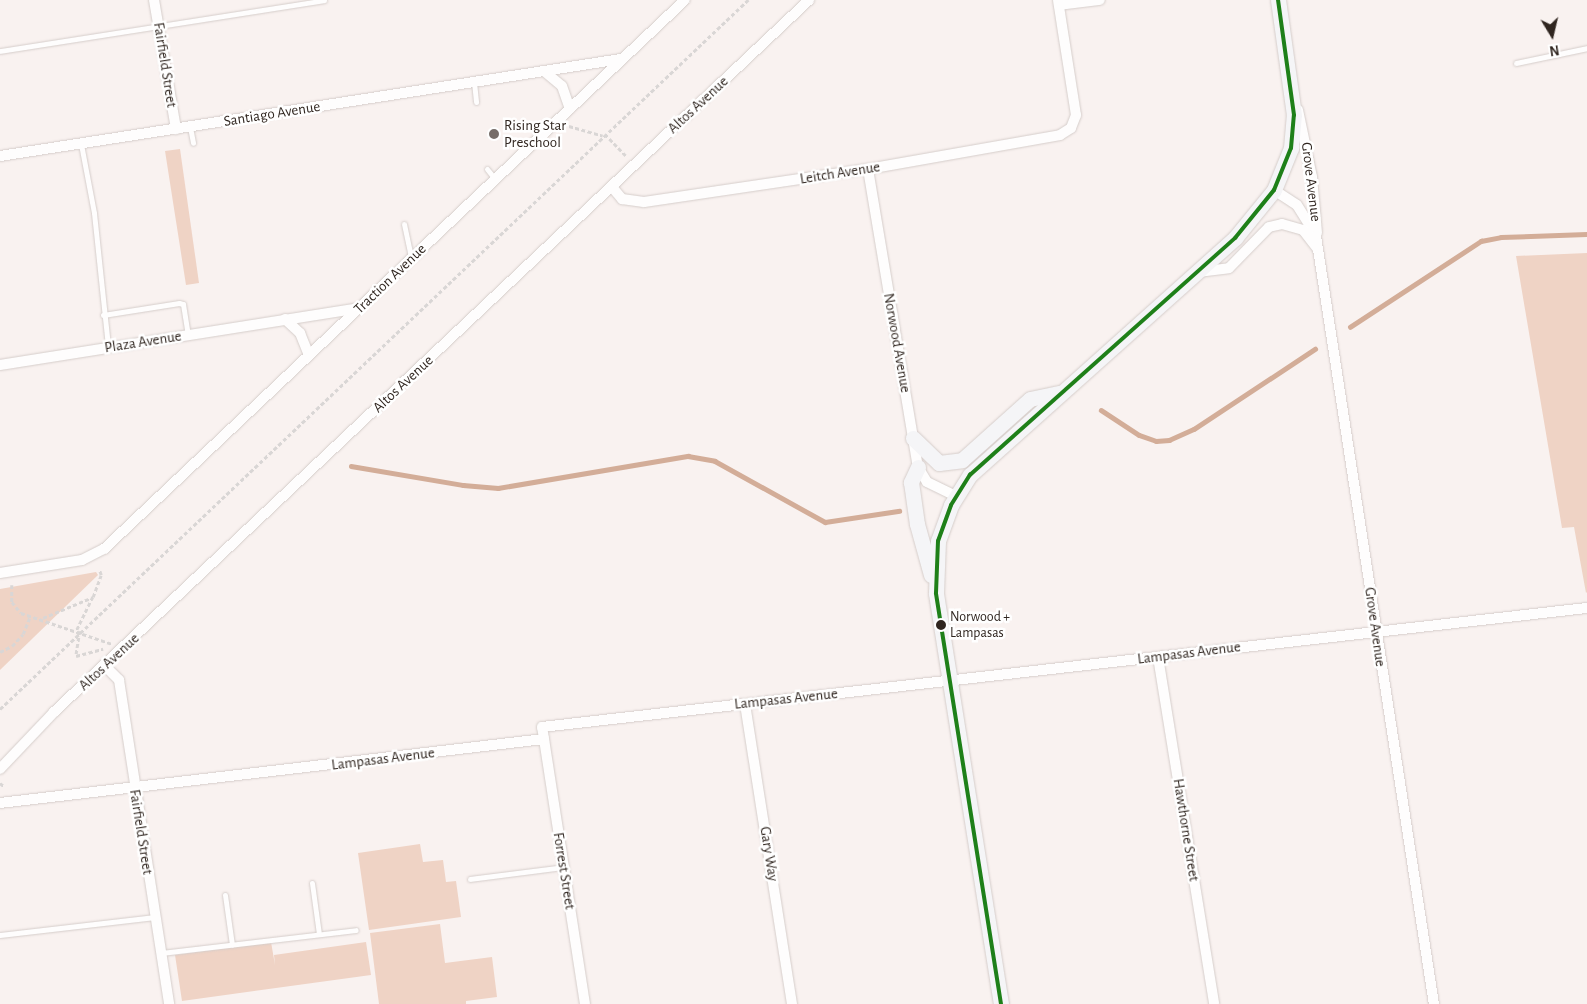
<!DOCTYPE html>
<html>
<head>
<meta charset="utf-8">
<style>
  body { margin:0 }
  #map { position:relative; width:1587px; height:1004px; overflow:hidden; background:#f9f2f0; font-family:"Alegreya Sans",sans-serif }
  div>[style] { position:absolute }
  .green>* { inset:0; background:#efd3c5 }
  .stream>* { height:4.5px; margin:-2.25px; padding:0 2.25px; transform-origin:2.25px; border-radius:2.25px; background:#d3ad98 }
  .path>* { height:2.5px; margin-top:-1.25px; transform-origin:0; background:repeating-linear-gradient(90deg,#d9d6d5 0 4px,transparent 0 6.5px) }
  .roads { filter:drop-shadow(0 0 1px #d5cdca) drop-shadow(0 0 1px #d5cdca) }
  .service>* { height:5px; margin:-2.5px; padding:0 2.5px; transform-origin:2.5px; border-radius:2.5px; background:#fefdfd }
  .minor>* { height:10px; margin:-5px; padding:0 5px; transform-origin:5px; border-radius:5px; background:#fefdfd }
  .secondary>* { height:15px; margin:-7.5px; padding:0 7.5px; transform-origin:7.5px; border-radius:7.5px; background:#f5f5f7 }
  .bus-1>* { height:4px; margin:-2px; padding:0 2px; transform-origin:2px; border-radius:2px; background:#1e8019 }
  .dots>* { width:14px; height:14px; translate:-50% -50%; box-sizing:border-box; border:2px solid #fff; border-radius:50% }
  span { translate:-50% -50%; white-space:nowrap; text-align:center; line-height:1.15; -webkit-text-stroke:5px #fff; paint-order:stroke }
  .bus-label { font-size:14px; color:#302620 }
  .left { translate:0 -50%; text-align:left }
  .street-label { font-size:15px; color:#302620 }
  .poi-label { font-size:15px; color:#302620 }
  .north { position:absolute; left:1527px; top:10px; width:50px; height:50px; -webkit-text-stroke:4px #fff; paint-order:stroke; rotate:171deg; font-size:14px; font-weight:700; line-height:20px; text-align:center; color:#302620 }
  .north::after { content:''; display:block; margin:auto; width:18px; height:22px; background:#302620; clip-path:polygon(50% 0,100% 100%,50% 72%,0 100%) }
</style>
</head>
<body>
<div id="map">
  <div class="green">
    <i style="clip-path:polygon(180px 149px,199px 283px,186px 285px,165px 151px)"></i>
    <i style="clip-path:polygon(1587px 253px,1587px 592px,1586px 593px,1574px 527px,1562px 528px,1516px 256px)"></i>
    <i style="clip-path:polygon(96px 572px,98px 575px,0 670px,0 589px)"></i>
    <i style="clip-path:polygon(420px 844px,423px 862px,443px 860px,446px 882px,456px 881px,461px 917px,369px 930px,358px 853px)"></i>
    <i style="clip-path:polygon(440px 924px,445px 963px,492px 957px,497px 997px,466px 1001px,466px 1004px,379px 1004px,370px 933px)"></i>
    <i style="clip-path:polygon(271px 942px,275px 965px,274px 955px,366px 942px,371px 975px,182px 1001px,175px 955px)"></i>
  </div>
  <div class="stream">
    <i style="left:1350px;top:327px;width:157px;rotate:-33.3deg"></i>
    <i style="left:1481px;top:241px;width:20px;rotate:-11deg"></i>
    <i style="left:1501px;top:237px;width:86px;rotate:-2deg"></i>
    <i style="left:1101px;top:410px;width:45px;rotate:33.3deg"></i>
    <i style="left:1139px;top:435px;width:18px;rotate:19deg"></i>
    <i style="left:1156px;top:441px;width:13px;rotate:-4deg"></i>
    <i style="left:1169px;top:440px;width:27px;rotate:-24deg"></i>
    <i style="left:1194px;top:429px;width:145px;rotate:-33.5deg"></i>
    <i style="left:351px;top:466px;width:114px;rotate:9.6deg"></i>
    <i style="left:463px;top:485px;width:35px;rotate:5deg"></i>
    <i style="left:498px;top:488px;width:193px;rotate:-9.6deg"></i>
    <i style="left:688px;top:456px;width:27px;rotate:10deg"></i>
    <i style="left:715px;top:461px;width:126px;rotate:29deg"></i>
    <i style="left:825px;top:522px;width:75px;rotate:-8.5deg"></i>
  </div>
  <div class="path">
    <i style="left:569px;top:126px;width:35px;rotate:16deg"></i>
    <i style="left:605px;top:134px;width:30px;rotate:46deg"></i>
    <i style="left:12px;top:585px;width:17px;rotate:90deg"></i>
    <i style="left:12px;top:602px;width:14px;rotate:51deg"></i>
    <i style="left:21px;top:613px;width:96px;rotate:18.8deg"></i>
    <i style="left:93px;top:597px;width:23px;rotate:-70deg"></i>
    <i style="left:101px;top:575px;width:6px;rotate:-108deg"></i>
    <i style="left:43px;top:618px;width:54px;rotate:-22.8deg"></i>
    <i style="left:93px;top:597px;width:37px;rotate:116deg"></i>
    <i style="left:80px;top:631px;width:25px;rotate:99deg"></i>
    <i style="left:76px;top:656px;width:28px;rotate:-15deg"></i>
    <i style="left:0;top:652px;width:13px;rotate:-27deg"></i>
    <i style="left:12px;top:646px;width:16px;rotate:-47deg"></i>
    <i style="left:23px;top:634px;width:18px;rotate:-68deg"></i>
    <i style="left:0;top:709px;width:1031px;rotate:-43.47deg"></i>
    <i style="left:0;top:783px;width:6px;rotate:39deg"></i>
  </div>
  <div class="roads">
    <div class="service">
      <i style="left:0;top:51px;width:328px;rotate:-8.9deg"></i>
      <i style="left:1516px;top:63px;width:73px;rotate:-11.9deg"></i>
      <i style="left:474px;top:82px;width:20px;rotate:84deg"></i>
      <i style="left:190px;top:127px;width:16px;rotate:79deg"></i>
      <i style="left:81px;top:144px;width:70px;rotate:79.3deg"></i>
      <i style="left:94px;top:213px;width:135px;rotate:84deg"></i>
      <i style="left:487px;top:169px;width:13px;rotate:51deg"></i>
      <i style="left:404px;top:224px;width:35px;rotate:78deg"></i>
      <i style="left:103px;top:315px;width:77px;rotate:-9deg"></i>
      <i style="left:179px;top:303px;width:4px;rotate:14deg"></i>
      <i style="left:183px;top:304px;width:31px;rotate:81deg"></i>
      <i style="left:470px;top:879px;width:95px;rotate:-7.3deg"></i>
      <i style="left:312px;top:883px;width:51px;rotate:82.2deg"></i>
      <i style="left:225px;top:895px;width:50px;rotate:82deg"></i>
      <i style="left:0;top:935px;width:156px;rotate:-6.6deg"></i>
      <i style="left:161px;top:953px;width:196px;rotate:-6.7deg"></i>
    </div>
    <div class="minor">
      <i style="left:154px;top:0;width:131px;rotate:80.3deg"></i>
      <i style="left:1059px;top:5px;width:41px;rotate:-7deg"></i>
      <i style="left:544px;top:71px;width:23px;rotate:40deg"></i>
      <i style="left:562px;top:86px;width:24px;rotate:71deg"></i>
      <i style="left:1298px;top:110px;width:68px;rotate:78.2deg"></i>
      <i style="left:1312px;top:177px;width:56px;rotate:84.9deg"></i>
      <i style="left:0;top:156px;width:629px;rotate:-8.88deg"></i>
      <i style="left:868px;top:169px;width:302px;rotate:80.5deg"></i>
      <i style="left:918px;top:467px;width:17px;rotate:59deg"></i>
      <i style="left:927px;top:482px;width:32px;rotate:26deg"></i>
      <i style="left:612px;top:187px;width:16px;rotate:50deg"></i>
      <i style="left:622px;top:199px;width:22px;rotate:8deg"></i>
      <i style="left:644px;top:202px;width:226px;rotate:-8.4deg"></i>
      <i style="left:868px;top:169px;width:195px;rotate:-10deg"></i>
      <i style="left:1060px;top:135px;width:13px;rotate:-32deg"></i>
      <i style="left:1071px;top:128px;width:14px;rotate:-69deg"></i>
      <i style="left:1076px;top:115px;width:116px;rotate:-98.9deg"></i>
      <i style="left:1274px;top:190px;width:27px;rotate:33deg"></i>
      <i style="left:1297px;top:205px;width:36px;rotate:58deg"></i>
      <i style="left:1316px;top:236px;width:777px;rotate:81.27deg"></i>
      <i style="left:1198px;top:272px;width:31px;rotate:-7deg"></i>
      <i style="left:1229px;top:268px;width:57px;rotate:-45.7deg"></i>
      <i style="left:1269px;top:227px;width:13px;rotate:-13deg"></i>
      <i style="left:1282px;top:224px;width:22px;rotate:16deg"></i>
      <i style="left:1303px;top:230px;width:23px;rotate:52deg"></i>
      <i style="left:285px;top:319px;width:21px;rotate:43deg"></i>
      <i style="left:300px;top:333px;width:24px;rotate:68deg"></i>
      <i style="left:0;top:365px;width:363px;rotate:-9deg"></i>
      <i style="left:0;top:573px;width:83px;rotate:-9deg"></i>
      <i style="left:82px;top:560px;width:25px;rotate:-27deg"></i>
      <i style="left:104px;top:549px;width:799px;rotate:-43.38deg"></i>
      <i style="left:1158px;top:657px;width:351px;rotate:80.8deg"></i>
      <i style="left:105px;top:666px;width:20px;rotate:45deg"></i>
      <i style="left:119px;top:680px;width:328px;rotate:81.2deg"></i>
      <i style="left:745px;top:704px;width:304px;rotate:81.1deg"></i>
      <i style="left:0;top:769px;width:79px;rotate:-46.5deg"></i>
      <i style="left:54px;top:712px;width:1038px;rotate:-43.32deg"></i>
      <i style="left:0;top:803px;width:548px;rotate:-6.71deg"></i>
      <i style="left:585px;top:1004px;width:280px;rotate:-98.8deg"></i>
      <i style="left:542px;top:727px;width:1052px;rotate:-6.5deg"></i>
    </div>
    <div class="secondary">
      <i style="left:913px;top:438px;width:36px;rotate:44deg"></i>
      <i style="left:939px;top:463px;width:23px;rotate:-7deg"></i>
      <i style="left:962px;top:460px;width:91px;rotate:-41.9deg"></i>
      <i style="left:1030px;top:399px;width:29px;rotate:-12deg"></i>
      <i style="left:918px;top:467px;width:17px;rotate:115deg"></i>
      <i style="left:911px;top:482px;width:42px;rotate:81.9deg"></i>
      <i style="left:917px;top:524px;width:53px;rotate:74.6deg"></i>
      <i style="left:1001px;top:1004px;width:416px;rotate:-99deg"></i>
      <i style="left:936px;top:593px;width:52px;rotate:-87.8deg"></i>
      <i style="left:938px;top:541px;width:38px;rotate:-70deg"></i>
      <i style="left:951px;top:505px;width:36px;rotate:-58deg"></i>
      <i style="left:970px;top:475px;width:356px;rotate:-41.8deg"></i>
      <i style="left:1235px;top:238px;width:62px;rotate:-50.9deg"></i>
      <i style="left:1274px;top:190px;width:45px;rotate:-68deg"></i>
      <i style="left:1291px;top:148px;width:33px;rotate:-85deg"></i>
      <i style="left:1294px;top:115px;width:116px;rotate:-97.9deg"></i>
    </div>
  </div>
  <div class="bus-1">
    <i style="left:1001px;top:1004px;width:416px;rotate:-99deg"></i>
    <i style="left:936px;top:593px;width:52px;rotate:-87.8deg"></i>
    <i style="left:938px;top:541px;width:38px;rotate:-70deg"></i>
    <i style="left:951px;top:505px;width:36px;rotate:-58deg"></i>
    <i style="left:970px;top:475px;width:356px;rotate:-41.8deg"></i>
    <i style="left:1235px;top:238px;width:62px;rotate:-50.9deg"></i>
    <i style="left:1274px;top:190px;width:45px;rotate:-68deg"></i>
    <i style="left:1291px;top:148px;width:33px;rotate:-85deg"></i>
    <i style="left:1294px;top:115px;width:116px;rotate:-97.9deg"></i>
  </div>
  <div class="dots">
    <i style="left:494px;top:134px;background:#766d69"></i>
    <i style="left:941px;top:625px;background:#302620"></i>
  </div>
  <div class="bus-label">
    <span class="left" style="left:950px;top:625px">Norwood +<br>Lampasas</span>
  </div>
  <div class="street-label">
    <span style="left:165px;top:65px;rotate:81deg">Fairfield Street</span>
    <span style="left:698px;top:105px;rotate:-43deg">Altos Avenue</span>
    <span style="left:272px;top:114px;rotate:-9deg">Santiago Avenue</span>
    <span style="left:840px;top:173px;rotate:-9deg">Leitch Avenue</span>
    <span style="left:1311px;top:182px;rotate:83deg">Grove Avenue</span>
    <span style="left:390px;top:279px;rotate:-44deg">Traction Avenue</span>
    <span style="left:143px;top:342px;rotate:-9deg">Plaza Avenue</span>
    <span style="left:897px;top:343px;rotate:80deg">Norwood Avenue</span>
    <span style="left:403px;top:384px;rotate:-43deg">Altos Avenue</span>
    <span style="left:1375px;top:627px;rotate:82deg">Grove Avenue</span>
    <span style="left:1189px;top:653px;rotate:-7deg">Lampasas Avenue</span>
    <span style="left:109px;top:662px;rotate:-43deg">Altos Avenue</span>
    <span style="left:786px;top:699px;rotate:-6deg">Lampasas Avenue</span>
    <span style="left:383px;top:759px;rotate:-7deg">Lampasas Avenue</span>
    <span style="left:1186px;top:830px;rotate:81deg">Hawthorne Street</span>
    <span style="left:141px;top:832px;rotate:81deg">Fairfield Street</span>
    <span style="left:769px;top:854px;rotate:81deg">Gary Way</span>
    <span style="left:564px;top:871px;rotate:81deg">Forrest Street</span>
  </div>
  <div class="poi-label">
    <span class="left" style="left:504px;top:134px">Rising Star<br>Preschool</span>
  </div>
  <div class="north">N</div>
</div>
</body>
</html>
